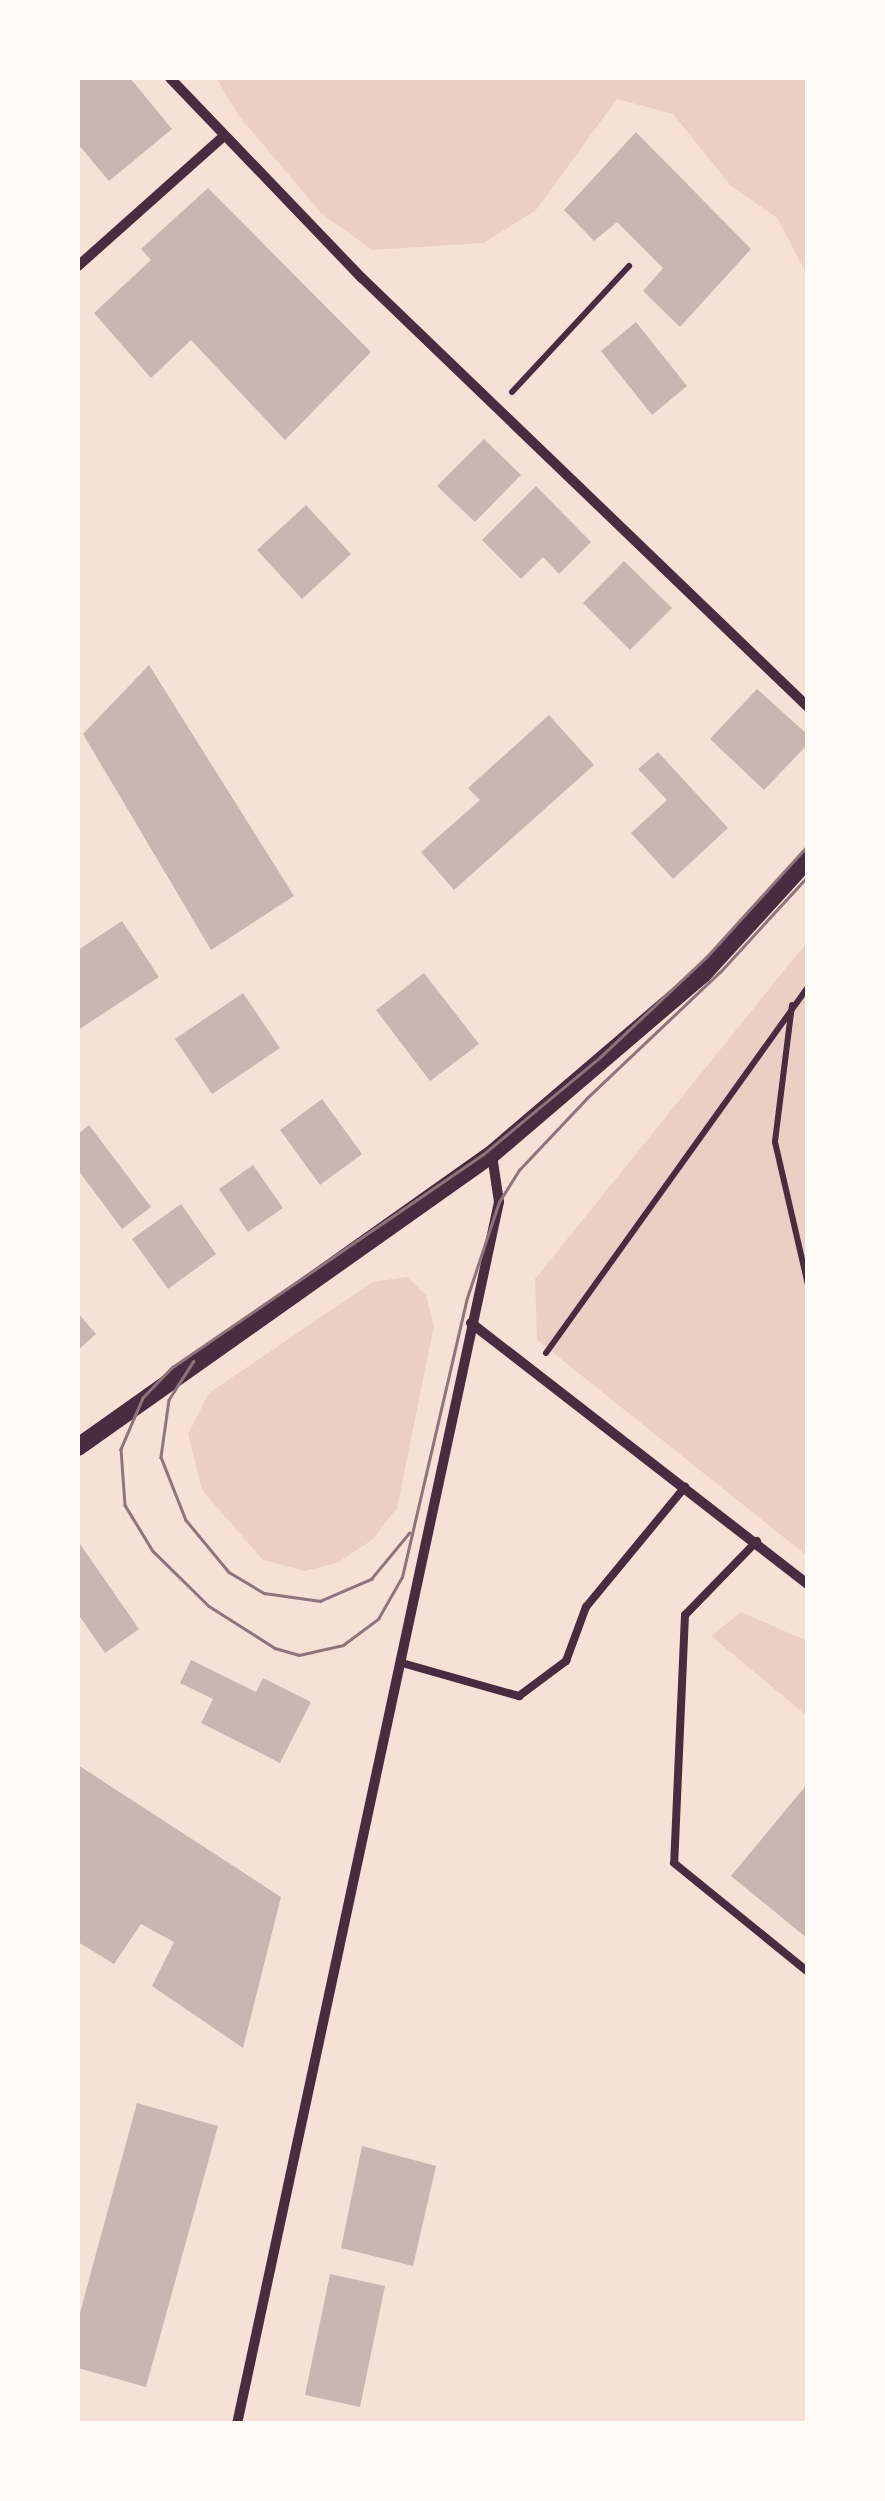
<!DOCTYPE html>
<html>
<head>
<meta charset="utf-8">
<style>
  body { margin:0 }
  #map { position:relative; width:885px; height:2501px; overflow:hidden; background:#f7e1d7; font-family:"Crimson Pro",serif }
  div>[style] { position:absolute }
  .green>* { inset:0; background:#ebcfc5 }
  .building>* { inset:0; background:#ccb4b1 }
  .path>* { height:6px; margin:-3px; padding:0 3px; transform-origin:3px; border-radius:3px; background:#4a2c40 }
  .service>* { height:8px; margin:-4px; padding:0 4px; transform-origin:4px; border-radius:4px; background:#4a2c40 }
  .minor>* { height:10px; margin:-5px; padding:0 5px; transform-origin:5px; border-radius:5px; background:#4a2c40 }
  .tertiary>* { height:18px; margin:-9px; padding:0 9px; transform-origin:9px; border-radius:9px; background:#4a2c40 }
  .tram>* { height:2.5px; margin:-1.25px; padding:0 1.25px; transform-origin:1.25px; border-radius:1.25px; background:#8f747c }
  span { translate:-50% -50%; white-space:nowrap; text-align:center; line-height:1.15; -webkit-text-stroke:8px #fffaf5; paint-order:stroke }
  .frame { position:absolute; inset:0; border:80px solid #fffaf5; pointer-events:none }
</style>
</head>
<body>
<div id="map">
  <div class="green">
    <i style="clip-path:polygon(216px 78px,807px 78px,807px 275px,777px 218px,731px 186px,673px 114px,617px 99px,536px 210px,484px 243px,372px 250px,321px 213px,239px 116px)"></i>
    <i style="clip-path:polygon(807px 942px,807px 1556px,537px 1340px,535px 1279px)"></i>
    <i style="clip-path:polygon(407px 1277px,426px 1295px,434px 1326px,397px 1508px,372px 1540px,337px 1563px,305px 1571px,263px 1560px,202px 1490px,188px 1434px,209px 1393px,373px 1282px)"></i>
    <i style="clip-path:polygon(741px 1612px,807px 1641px,807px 1716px,711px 1636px)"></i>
  </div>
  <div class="building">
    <i style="clip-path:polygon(78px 78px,130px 78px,172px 129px,109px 181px,78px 144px)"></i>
    <i style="clip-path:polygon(636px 132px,751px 249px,680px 327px,643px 291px,663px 268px,617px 222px,594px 241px,564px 210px)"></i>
    <i style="clip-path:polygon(208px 188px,371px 352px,285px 440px,191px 340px,151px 378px,94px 313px,151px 260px,141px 249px)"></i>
    <i style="clip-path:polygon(636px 322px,687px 386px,652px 415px,601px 351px)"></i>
    <i style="clip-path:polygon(484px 439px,521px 475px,475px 522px,437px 486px)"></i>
    <i style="clip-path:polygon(536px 486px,591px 542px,559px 574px,543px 557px,521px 579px,482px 540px)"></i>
    <i style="clip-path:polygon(306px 505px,351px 554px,302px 599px,257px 550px)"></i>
    <i style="clip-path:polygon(624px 561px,672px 608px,630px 650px,583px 603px)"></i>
    <i style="clip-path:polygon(149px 665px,294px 896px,211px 950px,83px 734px)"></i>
    <i style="clip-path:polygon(757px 689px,808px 735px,808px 744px,764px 790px,710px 739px)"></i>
    <i style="clip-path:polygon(549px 715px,594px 765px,454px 890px,421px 852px,480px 800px,468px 788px)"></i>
    <i style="clip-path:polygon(658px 752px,728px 828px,673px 879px,631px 833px,667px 800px,638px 769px)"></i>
    <i style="clip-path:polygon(122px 921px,159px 977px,78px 1030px,78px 950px)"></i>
    <i style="clip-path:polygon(424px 973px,479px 1044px,430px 1081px,376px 1010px)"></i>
    <i style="clip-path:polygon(243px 993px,280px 1048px,212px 1094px,175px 1039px)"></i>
    <i style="clip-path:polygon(322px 1099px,362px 1154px,320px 1185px,280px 1130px)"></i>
    <i style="clip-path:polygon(89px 1125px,151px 1207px,122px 1229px,78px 1170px,78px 1134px)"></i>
    <i style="clip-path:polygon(253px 1165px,283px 1208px,248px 1232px,219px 1189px)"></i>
    <i style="clip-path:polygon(181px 1204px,216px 1254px,168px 1289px,132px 1239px)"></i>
    <i style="clip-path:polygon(78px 1313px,96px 1334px,78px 1350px)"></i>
    <i style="clip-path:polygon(78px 1541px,139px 1629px,105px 1653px,78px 1614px)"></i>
    <i style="clip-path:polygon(191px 1660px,256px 1692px,263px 1678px,311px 1702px,280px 1763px,201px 1723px,213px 1699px,180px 1683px)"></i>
    <i style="clip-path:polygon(78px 1765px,281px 1897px,243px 2048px,152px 1986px,174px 1942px,141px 1924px,114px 1964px,78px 1942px)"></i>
    <i style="clip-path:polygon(808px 1783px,808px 1939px,731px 1876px)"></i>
    <i style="clip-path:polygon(137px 2103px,218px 2126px,146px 2387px,78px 2368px,78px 2320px)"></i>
    <i style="clip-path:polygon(362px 2146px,436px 2166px,413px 2266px,341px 2248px)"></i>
    <i style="clip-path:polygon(330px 2274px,385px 2286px,360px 2407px,305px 2395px)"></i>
  </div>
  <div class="path">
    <i style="left:512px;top:392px;width:172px;rotate:-47.1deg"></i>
    <i style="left:792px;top:1005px;width:138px;rotate:97.1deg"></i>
    <i style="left:775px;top:1142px;width:147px;rotate:77deg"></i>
    <i style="left:546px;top:1353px;width:450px;rotate:-54.4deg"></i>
  </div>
  <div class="service">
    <i style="left:757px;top:1541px;width:103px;rotate:134.2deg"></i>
    <i style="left:685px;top:1615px;width:248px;rotate:92.5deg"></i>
    <i style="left:674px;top:1863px;width:173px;rotate:39.1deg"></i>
    <i style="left:402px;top:1663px;width:122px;rotate:15.8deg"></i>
    <i style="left:519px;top:1696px;width:59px;rotate:-36.7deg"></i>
    <i style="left:566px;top:1661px;width:58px;rotate:-69.7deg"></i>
    <i style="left:586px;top:1607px;width:156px;rotate:-50.5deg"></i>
  </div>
  <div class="minor">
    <i style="left:170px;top:78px;width:277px;rotate:46.2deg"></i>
    <i style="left:362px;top:278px;width:619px;rotate:43.89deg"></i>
    <i style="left:78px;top:266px;width:195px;rotate:-41.7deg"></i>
    <i style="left:471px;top:1323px;width:426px;rotate:37.8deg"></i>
    <i style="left:237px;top:2424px;width:1250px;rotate:-77.9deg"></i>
    <i style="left:499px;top:1202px;width:48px;rotate:-98.5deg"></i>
  </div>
  <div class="tertiary">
    <i style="left:78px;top:1447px;width:507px;rotate:-35.29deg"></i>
    <i style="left:492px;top:1154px;width:277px;rotate:-40.5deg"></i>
    <i style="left:703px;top:974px;width:156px;rotate:-47.6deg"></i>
  </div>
  <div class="tram">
    <i style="left:808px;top:846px;width:151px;rotate:132.3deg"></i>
    <i style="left:706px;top:958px;width:144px;rotate:136.7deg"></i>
    <i style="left:601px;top:1057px;width:153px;rotate:140.3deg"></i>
    <i style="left:483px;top:1155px;width:376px;rotate:145.6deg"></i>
    <i style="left:173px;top:1367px;width:43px;rotate:134.1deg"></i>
    <i style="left:143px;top:1398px;width:56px;rotate:113.3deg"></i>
    <i style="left:121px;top:1449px;width:56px;rotate:85.9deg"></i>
    <i style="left:125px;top:1505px;width:54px;rotate:58.7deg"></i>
    <i style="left:153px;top:1551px;width:78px;rotate:44.5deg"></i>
    <i style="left:209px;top:1606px;width:78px;rotate:32.5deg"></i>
    <i style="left:275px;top:1648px;width:25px;rotate:16deg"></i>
    <i style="left:299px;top:1655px;width:45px;rotate:-12.8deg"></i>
    <i style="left:343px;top:1645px;width:44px;rotate:-36.6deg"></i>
    <i style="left:378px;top:1619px;width:48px;rotate:-60.3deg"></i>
    <i style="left:402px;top:1577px;width:283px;rotate:-76.9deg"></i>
    <i style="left:466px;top:1301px;width:104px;rotate:-71.6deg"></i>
    <i style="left:499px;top:1202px;width:38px;rotate:-58deg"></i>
    <i style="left:519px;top:1170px;width:99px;rotate:-46.6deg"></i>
    <i style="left:587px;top:1098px;width:183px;rotate:-43.5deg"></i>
    <i style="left:720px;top:972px;width:130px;rotate:-47.5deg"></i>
    <i style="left:194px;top:1361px;width:46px;rotate:122.7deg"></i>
    <i style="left:169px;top:1400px;width:58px;rotate:98deg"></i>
    <i style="left:161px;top:1457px;width:68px;rotate:68.4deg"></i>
    <i style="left:186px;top:1520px;width:67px;rotate:50.4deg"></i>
    <i style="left:229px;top:1572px;width:41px;rotate:31deg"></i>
    <i style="left:264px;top:1593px;width:57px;rotate:8.1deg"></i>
    <i style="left:320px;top:1601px;width:56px;rotate:-23.3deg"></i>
    <i style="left:371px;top:1579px;width:60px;rotate:-50.4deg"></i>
  </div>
  <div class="frame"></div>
</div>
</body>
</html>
